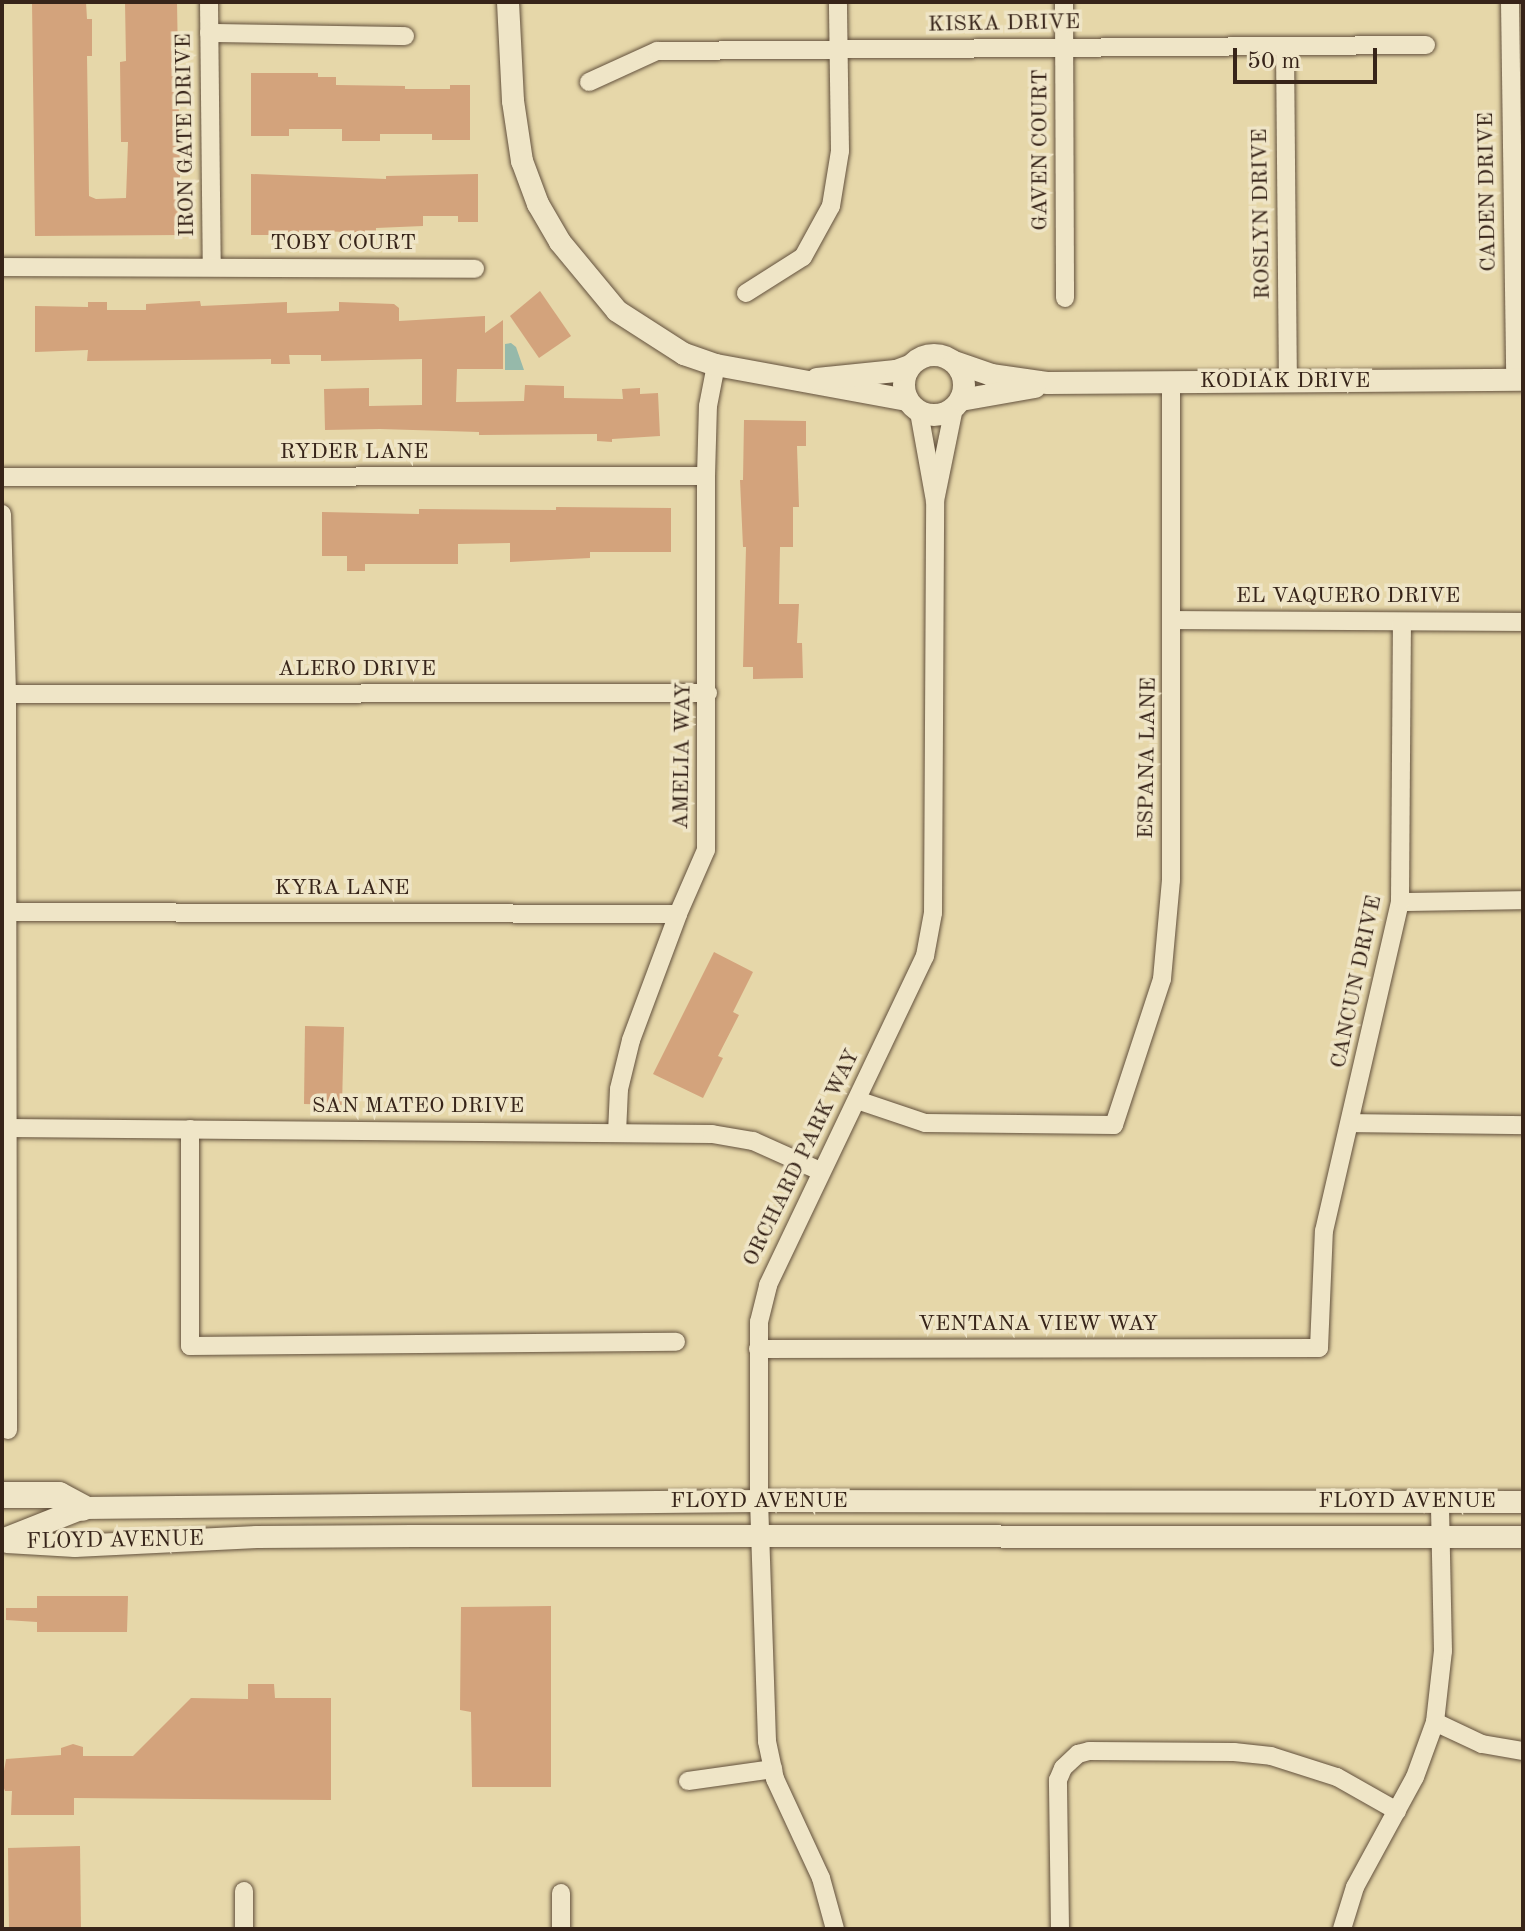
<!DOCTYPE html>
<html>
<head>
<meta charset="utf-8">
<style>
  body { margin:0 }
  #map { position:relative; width:1525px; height:1931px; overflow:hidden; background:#e6d7a9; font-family:"Old Standard TT",serif }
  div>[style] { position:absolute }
  .water>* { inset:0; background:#96b9aa }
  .building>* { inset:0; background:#d3a37c }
  .roads { filter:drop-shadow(0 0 2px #63513d) drop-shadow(0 0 2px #63513d) }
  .minor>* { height:18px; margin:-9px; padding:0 9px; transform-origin:9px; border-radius:9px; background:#efe5c7 }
  .tertiary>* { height:22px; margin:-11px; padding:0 11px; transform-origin:11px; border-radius:11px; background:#efe5c7 }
  .tertiary>.ring { margin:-11px; padding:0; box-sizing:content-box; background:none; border:22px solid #efe5c7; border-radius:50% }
  .secondary>* { height:26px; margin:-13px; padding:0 13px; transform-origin:13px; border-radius:13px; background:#efe5c7 }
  span { translate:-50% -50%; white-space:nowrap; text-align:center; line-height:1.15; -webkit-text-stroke:7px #efe5c7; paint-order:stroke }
  .street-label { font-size:22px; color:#372419 }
  .frame { position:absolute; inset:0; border:4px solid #372419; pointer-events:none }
  .scale { position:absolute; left:1233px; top:48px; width:144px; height:36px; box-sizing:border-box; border:4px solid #372419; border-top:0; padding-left:10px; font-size:24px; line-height:28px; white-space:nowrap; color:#372419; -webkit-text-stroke:6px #efe5c7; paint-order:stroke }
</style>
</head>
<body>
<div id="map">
  <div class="water">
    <i style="clip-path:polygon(511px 343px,516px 347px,524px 370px,505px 370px,505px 344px)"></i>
  </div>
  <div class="building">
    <i style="clip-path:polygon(32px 2px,86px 2px,87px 19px,92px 19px,92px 56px,87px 56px,89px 196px,96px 199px,126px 198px,128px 142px,121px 142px,120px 62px,126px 61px,125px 2px,177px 2px,181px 235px,35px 236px)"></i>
    <i style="clip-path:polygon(251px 73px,318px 73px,318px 77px,336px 77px,336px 85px,405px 86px,405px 89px,450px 89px,450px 85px,470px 85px,470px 140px,432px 140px,432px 134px,380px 134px,380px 141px,342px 141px,342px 129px,289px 129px,289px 136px,251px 136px)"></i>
    <i style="clip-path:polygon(251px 174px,386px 179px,386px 176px,478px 174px,478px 222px,458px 222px,458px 216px,423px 216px,423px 226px,376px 228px,376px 233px,317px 231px,317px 235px,251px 235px)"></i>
    <i style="clip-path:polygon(540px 291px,571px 336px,539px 358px,510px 316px)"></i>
    <i style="clip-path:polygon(200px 301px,201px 306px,287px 302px,287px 313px,339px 311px,339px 302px,394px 304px,399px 308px,399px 321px,485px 316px,485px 333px,503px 320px,503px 369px,457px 369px,456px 402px,524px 401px,525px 385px,564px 386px,564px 398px,623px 399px,622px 389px,640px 388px,640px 394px,658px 393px,660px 436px,612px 439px,612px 442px,597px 441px,597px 434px,479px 435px,479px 432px,380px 429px,325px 430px,324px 389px,369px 388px,369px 406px,422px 405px,422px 359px,321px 361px,321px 355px,289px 355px,290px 364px,271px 364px,271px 359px,87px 361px,88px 350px,35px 352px,35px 306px,88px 307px,88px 302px,107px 302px,107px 310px,146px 310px,146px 304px)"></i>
    <i style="clip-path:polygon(744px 420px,806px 421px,806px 446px,797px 446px,799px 507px,793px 507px,793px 547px,780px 547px,779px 604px,799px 604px,797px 643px,802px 643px,803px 678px,753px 679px,753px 667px,743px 667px,746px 547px,743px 547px,740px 480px,743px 480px)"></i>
    <i style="clip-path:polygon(556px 507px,671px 508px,671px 552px,590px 552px,590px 558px,510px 562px,510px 543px,458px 544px,458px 564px,365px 564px,365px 571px,347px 571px,347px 556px,322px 556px,322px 512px,419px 514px,419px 509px,556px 510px)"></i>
    <i style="clip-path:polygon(714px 952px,753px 972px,733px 1012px,739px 1015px,718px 1056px,723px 1058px,703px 1098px,653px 1074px)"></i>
    <i style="clip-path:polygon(305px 1026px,344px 1027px,342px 1105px,304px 1104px)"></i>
    <i style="clip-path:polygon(37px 1596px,128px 1596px,127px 1632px,37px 1632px,37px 1622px,6px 1620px,6px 1608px,37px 1608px)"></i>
    <i style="clip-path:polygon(551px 1606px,551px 1787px,472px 1787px,471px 1712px,460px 1710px,461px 1607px)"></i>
    <i style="clip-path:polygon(248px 1684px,274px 1684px,275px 1698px,331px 1698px,331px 1800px,74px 1798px,74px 1815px,11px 1815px,12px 1791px,5px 1791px,2px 1783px,6px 1759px,61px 1755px,61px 1748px,73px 1744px,83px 1747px,83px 1756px,133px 1756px,191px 1698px,248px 1699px)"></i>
    <i style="clip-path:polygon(80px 1846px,81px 1929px,9px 1929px,8px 1848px)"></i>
  </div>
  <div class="roads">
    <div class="minor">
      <i style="left:209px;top:2px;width:265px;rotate:89.4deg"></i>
      <i style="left:1064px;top:2px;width:296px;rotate:89.8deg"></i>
      <i style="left:1510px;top:2px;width:379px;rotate:89.2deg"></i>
      <i style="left:209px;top:33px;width:196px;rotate:0.9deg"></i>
      <i style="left:1285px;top:46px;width:336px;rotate:89.5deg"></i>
      <i style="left:589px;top:82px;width:75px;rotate:-24.5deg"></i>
      <i style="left:657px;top:51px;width:769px;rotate:-0.45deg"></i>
      <i style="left:2px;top:267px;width:473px;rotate:0.2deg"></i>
      <i style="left:746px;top:293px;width:67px;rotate:-32.3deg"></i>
      <i style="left:803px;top:257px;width:58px;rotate:-61.2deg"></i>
      <i style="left:831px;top:206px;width:56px;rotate:-80.7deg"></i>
      <i style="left:840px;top:151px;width:149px;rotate:-90.8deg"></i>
      <i style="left:2px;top:477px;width:704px;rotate:-0.08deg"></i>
      <i style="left:935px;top:501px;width:95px;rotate:-78.5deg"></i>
      <i style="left:2px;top:514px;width:180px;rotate:88.4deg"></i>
      <i style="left:7px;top:694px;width:736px;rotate:89.92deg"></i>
      <i style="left:1173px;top:620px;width:350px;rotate:0.3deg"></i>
      <i style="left:7px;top:694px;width:701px;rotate:-0.08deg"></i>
      <i style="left:1400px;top:902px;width:123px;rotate:-0.9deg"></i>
      <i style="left:6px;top:912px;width:672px;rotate:0.17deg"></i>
      <i style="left:857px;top:1100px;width:72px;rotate:18.7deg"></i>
      <i style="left:925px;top:1123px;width:189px;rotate:0.6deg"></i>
      <i style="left:1114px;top:1125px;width:154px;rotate:-71.8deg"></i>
      <i style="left:1162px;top:979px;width:99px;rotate:-84.8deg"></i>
      <i style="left:1171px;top:880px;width:498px;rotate:-90deg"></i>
      <i style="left:1352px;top:1123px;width:171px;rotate:0.7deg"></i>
      <i style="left:7px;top:1128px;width:705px;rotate:0.49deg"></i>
      <i style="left:712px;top:1134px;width:42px;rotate:9.7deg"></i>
      <i style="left:753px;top:1141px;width:73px;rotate:24.1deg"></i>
      <i style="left:190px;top:1129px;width:217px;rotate:90deg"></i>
      <i style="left:190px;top:1346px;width:486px;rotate:-0.5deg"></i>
      <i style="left:617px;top:1133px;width:44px;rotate:-87.4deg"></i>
      <i style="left:619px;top:1089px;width:50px;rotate:-76.2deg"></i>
      <i style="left:631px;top:1040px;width:134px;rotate:-69.5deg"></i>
      <i style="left:678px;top:914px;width:70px;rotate:-66.4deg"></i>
      <i style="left:706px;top:850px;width:374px;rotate:-90deg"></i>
      <i style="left:706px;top:476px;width:70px;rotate:-88.4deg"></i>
      <i style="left:708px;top:406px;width:42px;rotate:-79deg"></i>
      <i style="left:758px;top:1349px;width:561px;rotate:-0.1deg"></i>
      <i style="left:1319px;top:1348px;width:117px;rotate:-87.6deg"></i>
      <i style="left:1324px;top:1231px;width:338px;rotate:-77deg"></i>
      <i style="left:1400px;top:902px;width:280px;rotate:-89.6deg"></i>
      <i style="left:1435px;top:1722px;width:52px;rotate:25.1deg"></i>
      <i style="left:1482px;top:1744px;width:42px;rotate:9.7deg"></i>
      <i style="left:688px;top:1781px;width:86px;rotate:-8deg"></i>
      <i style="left:244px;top:1891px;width:38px;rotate:90deg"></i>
      <i style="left:561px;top:1893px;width:36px;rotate:90deg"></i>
      <i style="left:835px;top:1929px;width:53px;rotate:-105.4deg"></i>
      <i style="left:821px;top:1878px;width:109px;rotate:-114.9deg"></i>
      <i style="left:775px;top:1779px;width:39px;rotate:-102deg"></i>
      <i style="left:767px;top:1741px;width:240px;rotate:-91.9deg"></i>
      <i style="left:759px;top:1501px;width:179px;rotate:-90deg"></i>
      <i style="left:759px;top:1322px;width:38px;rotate:-76deg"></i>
      <i style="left:768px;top:1285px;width:365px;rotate:-64.5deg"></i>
      <i style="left:925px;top:956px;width:44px;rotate:-79.5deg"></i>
      <i style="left:933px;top:913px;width:412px;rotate:-89.7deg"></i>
      <i style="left:935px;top:501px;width:90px;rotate:-100.2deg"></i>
      <i style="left:1060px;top:1929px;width:149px;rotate:-90.8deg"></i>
      <i style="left:1058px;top:1780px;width:13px;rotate:-67deg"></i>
      <i style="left:1063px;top:1768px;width:21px;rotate:-43deg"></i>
      <i style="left:1078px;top:1754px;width:11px;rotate:-15deg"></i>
      <i style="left:1089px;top:1751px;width:145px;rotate:0.4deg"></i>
      <i style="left:1234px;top:1752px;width:37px;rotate:6deg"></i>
      <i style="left:1271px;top:1756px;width:69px;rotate:17.7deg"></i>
      <i style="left:1337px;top:1777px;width:69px;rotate:29.5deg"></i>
      <i style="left:1342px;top:1929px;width:44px;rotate:-72.8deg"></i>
      <i style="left:1355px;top:1887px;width:125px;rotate:-61.4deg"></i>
      <i style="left:1415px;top:1777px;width:59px;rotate:-70deg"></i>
      <i style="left:1435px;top:1722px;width:71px;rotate:-83.6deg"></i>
      <i style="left:1443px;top:1651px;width:149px;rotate:-91.2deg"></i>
    </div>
    <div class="tertiary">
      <i style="left:508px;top:2px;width:99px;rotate:87.1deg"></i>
      <i style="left:513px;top:101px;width:61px;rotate:81.5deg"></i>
      <i style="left:522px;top:161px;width:46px;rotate:69.6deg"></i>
      <i style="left:538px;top:204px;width:44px;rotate:59.9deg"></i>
      <i style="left:560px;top:242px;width:89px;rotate:50.4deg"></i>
      <i style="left:617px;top:311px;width:80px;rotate:32.7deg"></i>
      <i style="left:684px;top:354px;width:34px;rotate:19deg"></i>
      <i style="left:716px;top:365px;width:194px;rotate:10.4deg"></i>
      <i class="ring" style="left:904px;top:355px;width:38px;height:38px"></i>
      <i style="left:954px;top:362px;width:39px;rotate:19deg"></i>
      <i style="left:991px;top:375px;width:58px;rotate:8deg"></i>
      <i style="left:1048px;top:383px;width:475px;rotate:-0.4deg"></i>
      <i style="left:817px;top:379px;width:79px;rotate:-5.8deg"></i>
      <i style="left:896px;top:371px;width:15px;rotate:-20deg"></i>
      <i style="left:961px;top:400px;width:75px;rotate:-10deg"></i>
      <i style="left:2px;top:1540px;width:87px;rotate:-21.6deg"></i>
      <i style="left:83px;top:1508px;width:676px;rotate:-0.59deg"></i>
      <i style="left:759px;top:1501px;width:764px;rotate:0.07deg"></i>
      <i style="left:7px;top:1542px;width:68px;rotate:3.4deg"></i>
      <i style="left:75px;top:1546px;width:182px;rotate:-2.8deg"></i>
      <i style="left:257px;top:1537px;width:156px;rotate:-0.4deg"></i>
      <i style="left:413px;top:1536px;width:1110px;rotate:0.05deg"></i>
    </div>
    <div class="secondary">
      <i style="left:2px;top:1495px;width:57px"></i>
      <i style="left:59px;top:1495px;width:27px;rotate:28deg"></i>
    </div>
  </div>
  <div class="street-label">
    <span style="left:1004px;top:24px;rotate:-1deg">KISKA DRIVE</span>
    <span style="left:186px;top:135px;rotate:-91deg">IRON GATE DRIVE</span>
    <span style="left:1041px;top:150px;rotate:-90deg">GAVEN COURT</span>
    <span style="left:1488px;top:192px;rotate:-91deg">CADEN DRIVE</span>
    <span style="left:1262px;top:214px;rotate:-91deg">ROSLYN DRIVE</span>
    <span style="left:343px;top:244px">TOBY COURT</span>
    <span style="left:1285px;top:382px">KODIAK DRIVE</span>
    <span style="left:354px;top:453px">RYDER LANE</span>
    <span style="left:1348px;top:597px">EL VAQUERO DRIVE</span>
    <span style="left:357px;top:670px">ALERO DRIVE</span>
    <span style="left:683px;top:756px;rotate:-89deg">AMELIA WAY</span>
    <span style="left:1148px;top:758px;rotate:-89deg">ESPANA LANE</span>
    <span style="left:342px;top:889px">KYRA LANE</span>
    <span style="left:1357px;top:982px;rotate:-78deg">CANCUN DRIVE</span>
    <span style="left:418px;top:1107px">SAN MATEO DRIVE</span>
    <span style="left:802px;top:1158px;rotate:-64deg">ORCHARD PARK WAY</span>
    <span style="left:1038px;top:1325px">VENTANA VIEW WAY</span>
    <span style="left:759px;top:1502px">FLOYD AVENUE</span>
    <span style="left:1407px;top:1502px">FLOYD AVENUE</span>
    <span style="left:115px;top:1541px;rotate:-1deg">FLOYD AVENUE</span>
  </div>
  <div class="frame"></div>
  <div class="scale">50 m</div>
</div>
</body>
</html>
